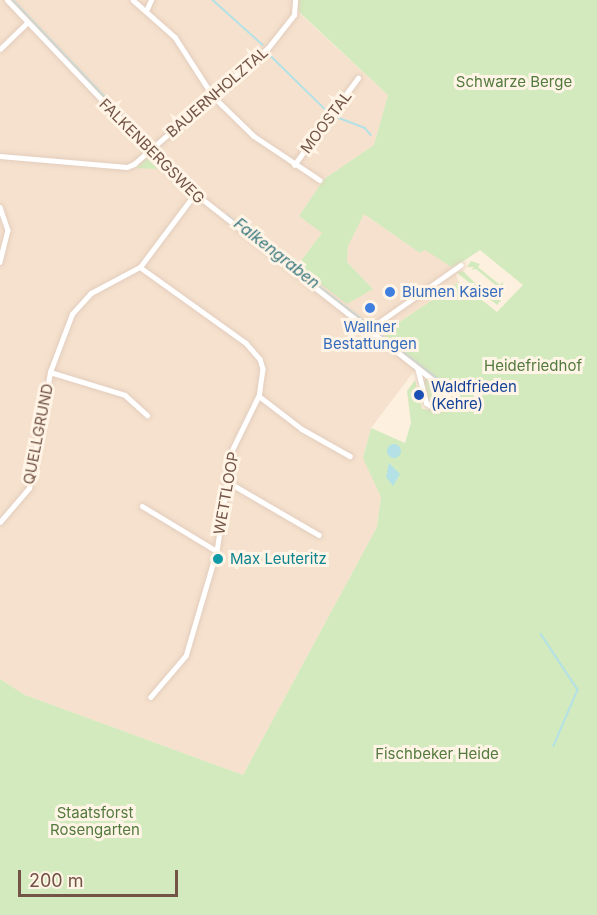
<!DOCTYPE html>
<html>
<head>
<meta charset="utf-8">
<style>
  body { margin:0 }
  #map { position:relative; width:597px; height:915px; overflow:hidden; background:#fdf0de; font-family:Inter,sans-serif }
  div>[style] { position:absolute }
  .residential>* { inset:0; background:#f5e1cd }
  .green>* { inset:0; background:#d2eabd }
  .water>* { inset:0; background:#b3e1e6 }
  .round { border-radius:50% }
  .stream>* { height:1.5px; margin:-0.75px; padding:0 0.75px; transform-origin:0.75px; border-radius:0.75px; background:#b3e1e6 }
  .roads { filter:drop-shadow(0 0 2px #e3cdbe) drop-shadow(0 0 2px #e3cdbe) }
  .minor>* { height:4.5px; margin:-2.25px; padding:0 2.25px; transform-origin:2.25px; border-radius:2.25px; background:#fff }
  .tertiary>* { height:5px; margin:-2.5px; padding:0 2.5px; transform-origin:2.5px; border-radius:2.5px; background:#fff }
  .dots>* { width:16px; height:16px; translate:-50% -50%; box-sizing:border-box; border:3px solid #fff4e5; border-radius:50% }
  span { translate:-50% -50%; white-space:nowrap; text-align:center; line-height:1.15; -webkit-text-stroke:6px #fff4e5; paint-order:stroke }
  .park-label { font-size:15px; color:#537a3e }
  .street-label { font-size:15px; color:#735446 }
  .shop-label { font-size:15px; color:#366cbe }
  .left { translate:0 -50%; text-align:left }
  .transit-label { font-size:15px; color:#164399 }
  .culture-label { font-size:15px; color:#0d838f }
  .water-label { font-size:16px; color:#3c7981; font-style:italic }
  .scale { position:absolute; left:18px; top:870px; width:160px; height:27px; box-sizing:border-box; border:3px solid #735446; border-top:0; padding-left:8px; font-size:18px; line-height:21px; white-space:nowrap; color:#735446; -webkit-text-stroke:4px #fff4e5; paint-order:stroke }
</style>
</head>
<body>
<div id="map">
  <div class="residential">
    <i style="clip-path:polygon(0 0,299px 0,299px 13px,388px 95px,374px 145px,324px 179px,299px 216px,323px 232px,297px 267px,310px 276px,372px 288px,347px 262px,348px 246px,364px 214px,420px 253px,425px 249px,453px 268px,459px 282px,389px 329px,385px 339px,418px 366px,371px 428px,363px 457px,381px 497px,377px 527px,243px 775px,25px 695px,0 679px)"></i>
  </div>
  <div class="green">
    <i style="clip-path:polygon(299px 0,597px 0,597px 915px,0 915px,0 679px,25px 695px,243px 775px,377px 527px,381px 497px,363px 458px,371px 428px,405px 443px,411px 423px,407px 391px,415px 380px,422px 409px,440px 410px,449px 400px,451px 390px,384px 339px,389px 329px,459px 282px,497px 312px,523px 285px,480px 250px,453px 268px,425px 250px,420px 253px,364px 214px,348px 246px,347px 262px,373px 289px,347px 304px,297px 266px,322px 233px,299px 216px,324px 179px,374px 145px,388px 95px,299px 12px)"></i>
    <i style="clip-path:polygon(147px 158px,158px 169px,136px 168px)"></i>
    <i style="clip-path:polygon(471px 261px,480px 264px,478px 267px,500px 285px,503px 282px,503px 290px,496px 290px,498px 287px,476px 269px,471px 270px,474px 267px,467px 267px)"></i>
    <i style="clip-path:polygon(463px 271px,481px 289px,486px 287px,484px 291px,494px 299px,497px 296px,502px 299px,512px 288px,497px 305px,456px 272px)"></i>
    <i style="clip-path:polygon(427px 379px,443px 393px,435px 405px,426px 397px,423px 380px)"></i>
  </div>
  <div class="water">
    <i class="round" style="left:387px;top:444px;width:14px;height:14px"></i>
    <i style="clip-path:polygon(389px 463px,400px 474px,393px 486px,386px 477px)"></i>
  </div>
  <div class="stream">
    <i style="left:13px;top:0;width:193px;rotate:46.5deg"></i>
    <i style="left:213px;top:0;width:67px;rotate:42deg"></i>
    <i style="left:269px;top:54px;width:84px;rotate:44.5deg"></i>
    <i style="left:334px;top:116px;width:33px;rotate:21deg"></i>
    <i style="left:365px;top:128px;width:9px;rotate:49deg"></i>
    <i style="left:161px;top:155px;width:23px;rotate:47deg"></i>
    <i style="left:227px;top:215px;width:173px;rotate:37.7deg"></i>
    <i style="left:380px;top:334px;width:88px;rotate:37.6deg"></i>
    <i style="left:541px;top:634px;width:67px;rotate:56.5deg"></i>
    <i style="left:578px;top:690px;width:61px;rotate:113.2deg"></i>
  </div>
  <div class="roads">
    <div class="minor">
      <i style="left:133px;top:0;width:56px;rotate:41.4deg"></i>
      <i style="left:175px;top:37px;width:70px;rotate:57.2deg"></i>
      <i style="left:213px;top:96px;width:57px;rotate:44.3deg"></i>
      <i style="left:254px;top:136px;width:79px;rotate:33.7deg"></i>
      <i style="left:147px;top:9px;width:10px;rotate:-66deg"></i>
      <i style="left:0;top:49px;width:37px;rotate:-44deg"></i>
      <i style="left:0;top:156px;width:127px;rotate:5deg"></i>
      <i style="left:127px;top:167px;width:8px;rotate:-23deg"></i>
      <i style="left:134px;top:164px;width:177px;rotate:-40.9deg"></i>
      <i style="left:268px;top:48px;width:42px;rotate:-51.8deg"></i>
      <i style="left:294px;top:15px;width:15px;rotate:-86deg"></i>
      <i style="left:294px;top:165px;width:108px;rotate:-53.7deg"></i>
      <i style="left:0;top:207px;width:24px;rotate:71deg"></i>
      <i style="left:8px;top:230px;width:33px;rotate:104deg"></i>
      <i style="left:140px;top:267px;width:130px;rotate:35.6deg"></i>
      <i style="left:246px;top:343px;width:21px;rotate:49deg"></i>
      <i style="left:260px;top:359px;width:10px;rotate:73deg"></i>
      <i style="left:263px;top:369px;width:27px;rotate:98deg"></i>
      <i style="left:259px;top:396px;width:61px;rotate:116.1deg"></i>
      <i style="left:232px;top:451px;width:101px;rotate:98.5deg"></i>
      <i style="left:217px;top:551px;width:109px;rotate:106.4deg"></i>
      <i style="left:186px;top:656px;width:54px;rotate:130.5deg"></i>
      <i style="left:368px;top:330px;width:113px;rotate:-35deg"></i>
      <i style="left:50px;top:372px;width:78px;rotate:17deg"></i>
      <i style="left:125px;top:395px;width:30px;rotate:42deg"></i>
      <i style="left:259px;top:396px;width:54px;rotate:37.5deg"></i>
      <i style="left:302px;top:429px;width:55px;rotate:29.4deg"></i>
      <i style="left:228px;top:482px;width:105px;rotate:30.2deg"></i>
      <i style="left:142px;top:506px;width:87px;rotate:31deg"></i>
      <i style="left:0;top:522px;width:45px;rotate:-49.5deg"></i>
      <i style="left:29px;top:488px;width:118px;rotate:-79.7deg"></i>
      <i style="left:50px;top:372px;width:62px;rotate:-69.2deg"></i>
      <i style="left:72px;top:314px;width:28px;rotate:-48deg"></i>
      <i style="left:91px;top:293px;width:55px;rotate:-28deg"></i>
      <i style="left:140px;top:267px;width:90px;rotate:-53.1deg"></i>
    </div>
    <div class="tertiary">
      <i style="left:7px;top:0;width:250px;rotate:46.5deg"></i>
      <i style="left:179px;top:181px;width:335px;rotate:38.1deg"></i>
      <i style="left:443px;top:388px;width:10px;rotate:66deg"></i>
      <i style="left:447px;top:397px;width:10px;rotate:119deg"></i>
      <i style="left:442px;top:406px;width:8px;rotate:166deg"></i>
      <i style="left:434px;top:408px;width:9px;rotate:-148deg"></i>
      <i style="left:426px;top:403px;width:36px;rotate:-104deg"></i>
    </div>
  </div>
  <div class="dots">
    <i style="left:390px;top:292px;background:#3f7fe0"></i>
    <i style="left:370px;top:308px;background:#3f7fe0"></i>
    <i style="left:419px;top:395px;background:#1a4fb4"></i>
    <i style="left:218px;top:559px;background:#0f9aa8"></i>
  </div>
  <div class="park-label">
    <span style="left:514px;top:82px">Schwarze Berge</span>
    <span style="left:533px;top:366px">Heidefriedhof</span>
    <span style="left:437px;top:754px">Fischbeker Heide</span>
    <span style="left:95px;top:821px">Staatsforst<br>Rosengarten</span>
  </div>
  <div class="street-label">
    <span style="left:217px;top:92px;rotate:-41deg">BAUERNHOLZTAL</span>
    <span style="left:326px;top:122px;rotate:-53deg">MOOSTAL</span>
    <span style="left:152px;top:151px;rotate:45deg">FALKENBERGSWEG</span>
    <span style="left:38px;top:434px;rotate:-79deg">QUELLGRUND</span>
    <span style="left:226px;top:493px;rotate:-80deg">WETTLOOP</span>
  </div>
  <div class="shop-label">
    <span class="left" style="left:402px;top:292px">Blumen Kaiser</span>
    <span style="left:370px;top:335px">Wallner<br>Bestattungen</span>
  </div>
  <div class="transit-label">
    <span class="left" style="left:431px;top:395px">Waldfrieden<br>(Kehre)</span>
  </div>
  <div class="culture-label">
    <span class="left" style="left:230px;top:559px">Max Leuteritz</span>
  </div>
  <div class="water-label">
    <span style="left:277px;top:253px;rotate:38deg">Falkengraben</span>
  </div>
  <div class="scale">200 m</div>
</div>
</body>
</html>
